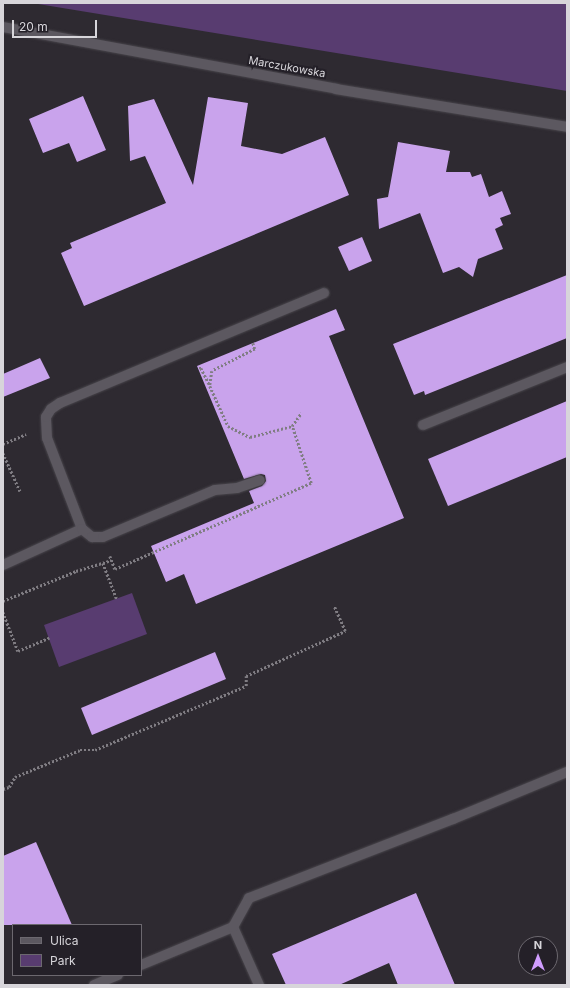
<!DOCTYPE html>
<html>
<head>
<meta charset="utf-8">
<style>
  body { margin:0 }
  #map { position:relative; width:570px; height:988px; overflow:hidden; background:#2e2a31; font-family:Inter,sans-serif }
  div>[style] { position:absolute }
  .green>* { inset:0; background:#583c70 }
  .building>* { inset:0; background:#c9a3ec }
  .path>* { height:2.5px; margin-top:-1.25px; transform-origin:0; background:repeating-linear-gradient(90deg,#807d83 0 2px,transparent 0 4px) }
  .roads { filter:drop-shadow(0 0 1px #48454b) drop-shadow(0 0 1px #48454b) }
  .lane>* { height:10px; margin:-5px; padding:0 5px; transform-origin:5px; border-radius:5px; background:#5c5860 }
  .street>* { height:10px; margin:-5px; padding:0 5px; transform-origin:5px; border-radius:5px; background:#5c5860 }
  span { translate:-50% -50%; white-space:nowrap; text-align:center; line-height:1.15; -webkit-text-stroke:4px #242028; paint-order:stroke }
  .street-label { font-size:11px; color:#d7d5da }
  .frame { position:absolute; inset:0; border:4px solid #d7d5da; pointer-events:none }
  .legend { position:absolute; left:12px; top:924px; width:130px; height:52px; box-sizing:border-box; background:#242028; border:1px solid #6c686f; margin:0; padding:5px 7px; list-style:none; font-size:12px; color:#d7d5da }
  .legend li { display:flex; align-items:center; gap:8px; height:20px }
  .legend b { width:20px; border:1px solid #6c686f }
  .north { position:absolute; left:518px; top:936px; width:40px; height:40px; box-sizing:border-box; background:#242028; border:1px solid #6c686f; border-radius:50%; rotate:0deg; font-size:11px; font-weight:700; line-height:16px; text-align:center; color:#d7d5da }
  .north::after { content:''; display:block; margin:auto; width:14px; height:18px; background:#d09dff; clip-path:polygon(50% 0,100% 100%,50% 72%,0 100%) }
  .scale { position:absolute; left:12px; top:20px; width:85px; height:18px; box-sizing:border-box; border:2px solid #d7d5da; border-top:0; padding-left:5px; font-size:12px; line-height:14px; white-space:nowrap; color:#d7d5da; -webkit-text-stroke:3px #242028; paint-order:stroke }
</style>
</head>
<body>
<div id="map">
  <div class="green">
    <i style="clip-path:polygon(32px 3px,567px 3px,567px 91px)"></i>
    <i style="clip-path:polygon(132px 593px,147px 634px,59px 667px,44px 625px)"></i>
  </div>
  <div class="building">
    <i style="clip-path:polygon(83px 96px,106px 150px,77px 162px,69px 143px,43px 153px,29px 119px)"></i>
    <i style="clip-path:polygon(208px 97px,248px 103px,241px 146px,282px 154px,325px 137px,349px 195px,84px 306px,61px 253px,72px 248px,70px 243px,166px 203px,145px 156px,130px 161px,128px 106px,154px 99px,193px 185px)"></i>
    <i style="clip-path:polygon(398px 142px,450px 151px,446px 172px,470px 172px,472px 177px,481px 174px,489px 197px,502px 191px,511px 214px,500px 218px,503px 225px,495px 229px,503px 249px,478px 259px,473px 277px,459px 267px,443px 273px,420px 213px,379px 229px,377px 199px,388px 197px)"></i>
    <i style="clip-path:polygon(362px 237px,372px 261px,349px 271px,338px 247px)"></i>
    <i style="clip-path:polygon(567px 275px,567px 338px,425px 395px,424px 391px,414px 395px,393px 344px)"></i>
    <i style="clip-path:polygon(336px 309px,345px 330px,329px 336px,404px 518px,196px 604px,184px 574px,166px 582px,151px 546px,254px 503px,249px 491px,262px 486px,266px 481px,265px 475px,261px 474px,244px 479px,197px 366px)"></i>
    <i style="clip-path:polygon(40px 358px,50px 378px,3px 397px,3px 374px)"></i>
    <i style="clip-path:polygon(567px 401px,567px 457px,448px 506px,428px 459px)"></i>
    <i style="clip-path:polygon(215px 652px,226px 679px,92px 735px,81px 708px)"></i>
    <i style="clip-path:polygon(36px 842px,72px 925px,3px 925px,3px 856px)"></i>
    <i style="clip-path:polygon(416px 893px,455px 985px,398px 985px,389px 963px,339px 985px,286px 985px,272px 954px)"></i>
  </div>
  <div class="path">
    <i style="left:253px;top:343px;width:6px;rotate:72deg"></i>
    <i style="left:255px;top:349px;width:48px;rotate:152.9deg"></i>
    <i style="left:212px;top:371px;width:15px;rotate:98deg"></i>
    <i style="left:210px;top:386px;width:44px;rotate:65.8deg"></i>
    <i style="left:228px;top:426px;width:25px;rotate:27deg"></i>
    <i style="left:250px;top:437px;width:43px;rotate:-14.7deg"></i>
    <i style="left:292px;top:426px;width:16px;rotate:-55deg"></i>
    <i style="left:199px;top:368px;width:2px"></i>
    <i style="left:201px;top:368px;width:20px;rotate:63deg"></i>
    <i style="left:3px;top:444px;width:25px;rotate:-23deg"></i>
    <i style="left:3px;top:453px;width:42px;rotate:65.9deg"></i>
    <i style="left:110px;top:556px;width:14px;rotate:69deg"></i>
    <i style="left:115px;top:569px;width:214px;rotate:-23.7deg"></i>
    <i style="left:311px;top:483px;width:60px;rotate:-108.4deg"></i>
    <i style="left:103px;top:563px;width:39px;rotate:69deg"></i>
    <i style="left:3px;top:601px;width:79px;rotate:-22.3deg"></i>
    <i style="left:76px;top:571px;width:37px;rotate:-17deg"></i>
    <i style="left:3px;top:612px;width:42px;rotate:69deg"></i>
    <i style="left:18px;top:651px;width:34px;rotate:-23deg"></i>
    <i style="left:3px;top:789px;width:6px;rotate:-18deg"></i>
    <i style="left:9px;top:787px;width:12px;rotate:-59deg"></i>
    <i style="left:15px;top:777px;width:70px;rotate:-22.6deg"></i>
    <i style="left:80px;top:750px;width:15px"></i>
    <i style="left:95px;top:750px;width:164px;rotate:-23deg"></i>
    <i style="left:246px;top:686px;width:10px;rotate:-90deg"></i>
    <i style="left:246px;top:676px;width:109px;rotate:-24.4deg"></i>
    <i style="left:345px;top:631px;width:27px;rotate:-114deg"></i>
  </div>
  <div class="roads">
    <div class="lane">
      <i style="left:82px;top:529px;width:97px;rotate:-111deg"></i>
      <i style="left:47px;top:438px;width:21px;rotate:-93deg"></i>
      <i style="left:46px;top:417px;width:9px;rotate:-58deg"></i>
      <i style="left:51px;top:409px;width:11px;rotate:-34deg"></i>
      <i style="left:60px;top:403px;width:286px;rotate:-22.6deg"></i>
      <i style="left:3px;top:565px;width:87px;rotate:-24.5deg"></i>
      <i style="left:82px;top:529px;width:13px;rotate:39deg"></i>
      <i style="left:92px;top:537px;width:11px"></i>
      <i style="left:103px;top:537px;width:121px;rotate:-22.8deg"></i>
      <i style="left:215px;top:490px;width:22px;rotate:-5deg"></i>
      <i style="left:237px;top:488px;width:24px;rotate:-19deg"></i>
      <i style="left:141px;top:965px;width:100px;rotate:-22.4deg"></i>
      <i style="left:94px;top:985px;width:26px;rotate:-23deg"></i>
      <i style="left:259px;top:985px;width:64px;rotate:-114.1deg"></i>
      <i style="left:233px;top:927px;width:33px;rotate:-61deg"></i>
      <i style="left:249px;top:898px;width:219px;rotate:-21.2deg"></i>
      <i style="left:453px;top:819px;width:123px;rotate:-22.4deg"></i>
    </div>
    <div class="street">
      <i style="left:3px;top:27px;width:339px;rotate:10.5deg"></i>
      <i style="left:336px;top:89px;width:234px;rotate:9.3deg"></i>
      <i style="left:423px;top:425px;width:155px;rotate:-21.9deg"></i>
    </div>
  </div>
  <div class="street-label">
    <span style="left:287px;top:67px;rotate:10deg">Marczukowska</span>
  </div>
  <div class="frame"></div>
  <ul class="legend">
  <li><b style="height:5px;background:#5c5860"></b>Ulica</li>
  <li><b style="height:11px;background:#583c70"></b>Park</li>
  </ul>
  <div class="north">N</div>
  <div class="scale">20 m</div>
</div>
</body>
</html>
